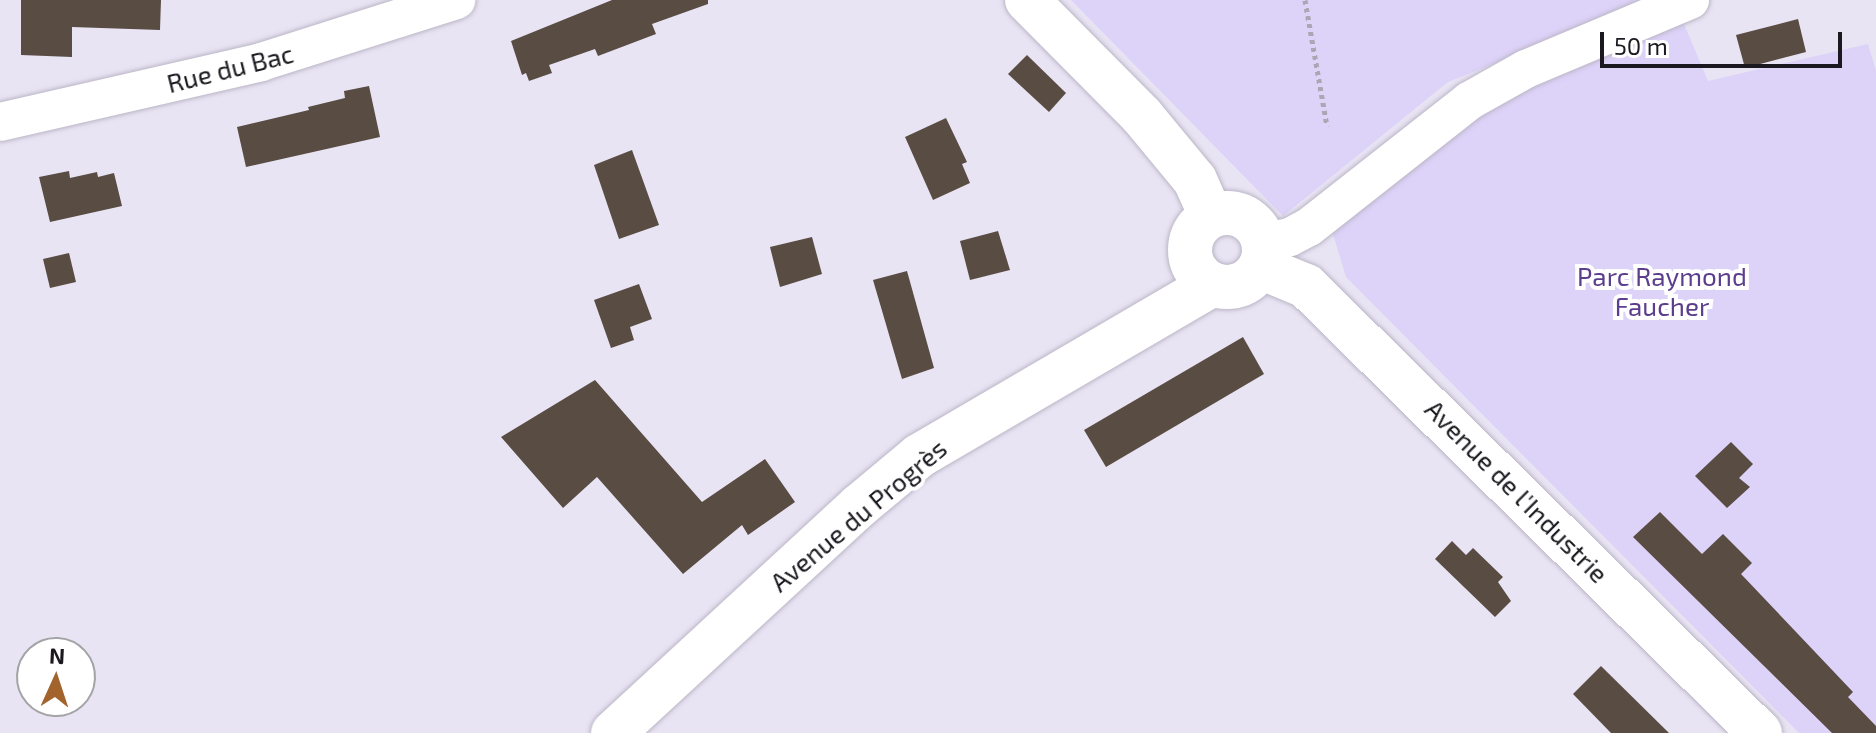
<!DOCTYPE html>
<html>
<head>
<meta charset="utf-8">
<style>
  body { margin:0 }
  #map { position:relative; width:1876px; height:733px; overflow:hidden; background:#e9e4f4; font-family:"Exo 2",sans-serif }
  div>[style] { position:absolute }
  .green>* { inset:0; background:#ddd2f8 }
  .building>* { inset:0; background:#584c43 }
  .path>* { height:5px; margin-top:-2.5px; transform-origin:0; background:repeating-linear-gradient(90deg,#aba6b3 0 4px,transparent 0 8px) }
  .roads { filter:drop-shadow(0 0 2px #bbb6c6) drop-shadow(0 0 2px #bbb6c6) }
  .minor>* { height:38px; margin:-19px; padding:0 19px; transform-origin:19px; border-radius:19px; background:#fff }
  .tertiary>* { height:44px; margin:-22px; padding:0 22px; transform-origin:22px; border-radius:22px; background:#fff }
  .secondary>* { height:44px; margin:-22px; padding:0 22px; transform-origin:22px; border-radius:22px; background:#fff }
  .secondary>.ring { margin:-22px; padding:0; box-sizing:content-box; background:none; border:44px solid #fff; border-radius:50% }
  span { translate:-50% -50%; white-space:nowrap; text-align:center; line-height:1.15; -webkit-text-stroke:8px #fff; paint-order:stroke }
  .street-label { font-size:26px; color:#1b191f }
  .park-label { font-size:26px; color:#5c3e8d }
  .north { position:absolute; left:16px; top:637px; width:80px; height:80px; box-sizing:border-box; background:#fff; border:2px solid #a4a3a5; border-radius:50%; rotate:3deg; font-size:22px; font-weight:700; line-height:32px; text-align:center; color:#1b191f }
  .north::after { content:''; display:block; margin:auto; width:28px; height:36px; background:#a3632c; clip-path:polygon(50% 0,100% 100%,50% 72%,0 100%) }
  .scale { position:absolute; left:1600px; top:32px; width:242px; height:36px; box-sizing:border-box; border:4px solid #1b191f; border-top:0; padding-left:10px; font-size:24px; line-height:28px; white-space:nowrap; color:#1b191f; -webkit-text-stroke:6px #fff; paint-order:stroke }
</style>
</head>
<body>
<div id="map">
  <div class="green">
    <i style="clip-path:polygon(1071px 0,1652px 0,1448px 82px,1283px 216px)"></i>
    <i style="clip-path:polygon(1676px 5px,1708px 81px,1868px 44px,1876px 71px,1876px 733px,1799px 733px,1346px 277px,1327px 214px,1469px 101px)"></i>
  </div>
  <div class="building">
    <i style="clip-path:polygon(21px 0,161px 0,160px 30px,72px 27px,72px 57px,21px 55px)"></i>
    <i style="clip-path:polygon(612px 0,708px 0,708px 4px,652px 24px,656px 34px,598px 56px,595px 49px,549px 65px,552px 73px,529px 81px,526px 73px,522px 75px,511px 41px)"></i>
    <i style="clip-path:polygon(1798px 19px,1806px 52px,1745px 68px,1736px 35px)"></i>
    <i style="clip-path:polygon(1027px 55px,1066px 93px,1049px 112px,1008px 74px)"></i>
    <i style="clip-path:polygon(369px 86px,380px 137px,246px 167px,237px 127px,309px 110px,308px 107px,345px 98px,344px 91px)"></i>
    <i style="clip-path:polygon(946px 118px,967px 162px,962px 164px,970px 183px,933px 200px,905px 137px)"></i>
    <i style="clip-path:polygon(632px 150px,659px 225px,619px 239px,594px 165px)"></i>
    <i style="clip-path:polygon(69px 171px,70px 178px,97px 172px,98px 177px,114px 173px,122px 206px,50px 222px,39px 177px)"></i>
    <i style="clip-path:polygon(998px 231px,1010px 270px,970px 280px,960px 241px)"></i>
    <i style="clip-path:polygon(812px 237px,822px 274px,780px 287px,770px 247px)"></i>
    <i style="clip-path:polygon(69px 253px,76px 282px,50px 288px,43px 259px)"></i>
    <i style="clip-path:polygon(907px 271px,934px 368px,902px 379px,873px 280px)"></i>
    <i style="clip-path:polygon(639px 284px,652px 319px,630px 327px,634px 340px,611px 348px,594px 300px)"></i>
    <i style="clip-path:polygon(1243px 337px,1264px 374px,1106px 467px,1084px 430px)"></i>
    <i style="clip-path:polygon(595px 380px,702px 502px,765px 459px,795px 502px,748px 535px,742px 525px,683px 574px,597px 477px,563px 508px,501px 437px)"></i>
    <i style="clip-path:polygon(1731px 442px,1753px 464px,1739px 478px,1750px 487px,1727px 508px,1695px 476px)"></i>
    <i style="clip-path:polygon(1660px 512px,1702px 554px,1723px 534px,1752px 563px,1741px 574px,1853px 692px,1848px 697px,1876px 726px,1876px 733px,1832px 733px,1633px 537px)"></i>
    <i style="clip-path:polygon(1452px 541px,1466px 555px,1473px 548px,1503px 577px,1498px 582px,1511px 601px,1495px 617px,1435px 559px)"></i>
    <i style="clip-path:polygon(1601px 666px,1669px 733px,1611px 733px,1573px 694px)"></i>
  </div>
  <div class="path">
    <i style="left:1305px;top:0;width:128px;rotate:80.1deg"></i>
  </div>
  <div class="roads">
    <div class="minor">
      <i style="left:0;top:122px;width:268px;rotate:-12.9deg"></i>
      <i style="left:261px;top:62px;width:205px;rotate:-17.6deg"></i>
      <i style="left:1264px;top:242px;width:26px;rotate:-11deg"></i>
      <i style="left:1290px;top:237px;width:21px;rotate:-28deg"></i>
      <i style="left:1309px;top:227px;width:204px;rotate:-38.2deg"></i>
      <i style="left:1469px;top:101px;width:65px;rotate:-29.3deg"></i>
      <i style="left:1526px;top:69px;width:178px;rotate:-22.8deg"></i>
    </div>
    <div class="tertiary">
      <i style="left:613px;top:733px;width:335px;rotate:-42.7deg"></i>
      <i style="left:859px;top:506px;width:78px;rotate:-39.8deg"></i>
      <i style="left:919px;top:456px;width:339px;rotate:-30.3deg"></i>
    </div>
    <div class="secondary">
      <i style="left:1027px;top:0;width:163px;rotate:45.2deg"></i>
      <i style="left:1142px;top:116px;width:83px;rotate:50.4deg"></i>
      <i style="left:1195px;top:180px;width:39px;rotate:66deg"></i>
      <i class="ring" style="left:1190px;top:213px;width:30px;height:30px"></i>
      <i style="left:1260px;top:267px;width:50px;rotate:22.4deg"></i>
      <i style="left:1306px;top:286px;width:637px;rotate:44.55deg"></i>
    </div>
  </div>
  <div class="street-label">
    <span style="left:230px;top:68px;rotate:-14deg">Rue du Bac</span>
    <span style="left:1517px;top:491px;rotate:45deg">Avenue de l'Industrie</span>
    <span style="left:858px;top:515px;rotate:-40deg">Avenue du Progrès</span>
  </div>
  <div class="park-label">
    <span style="left:1662px;top:291px">Parc Raymond<br>Faucher</span>
  </div>
  <div class="north">N</div>
  <div class="scale">50 m</div>
</div>
</body>
</html>
